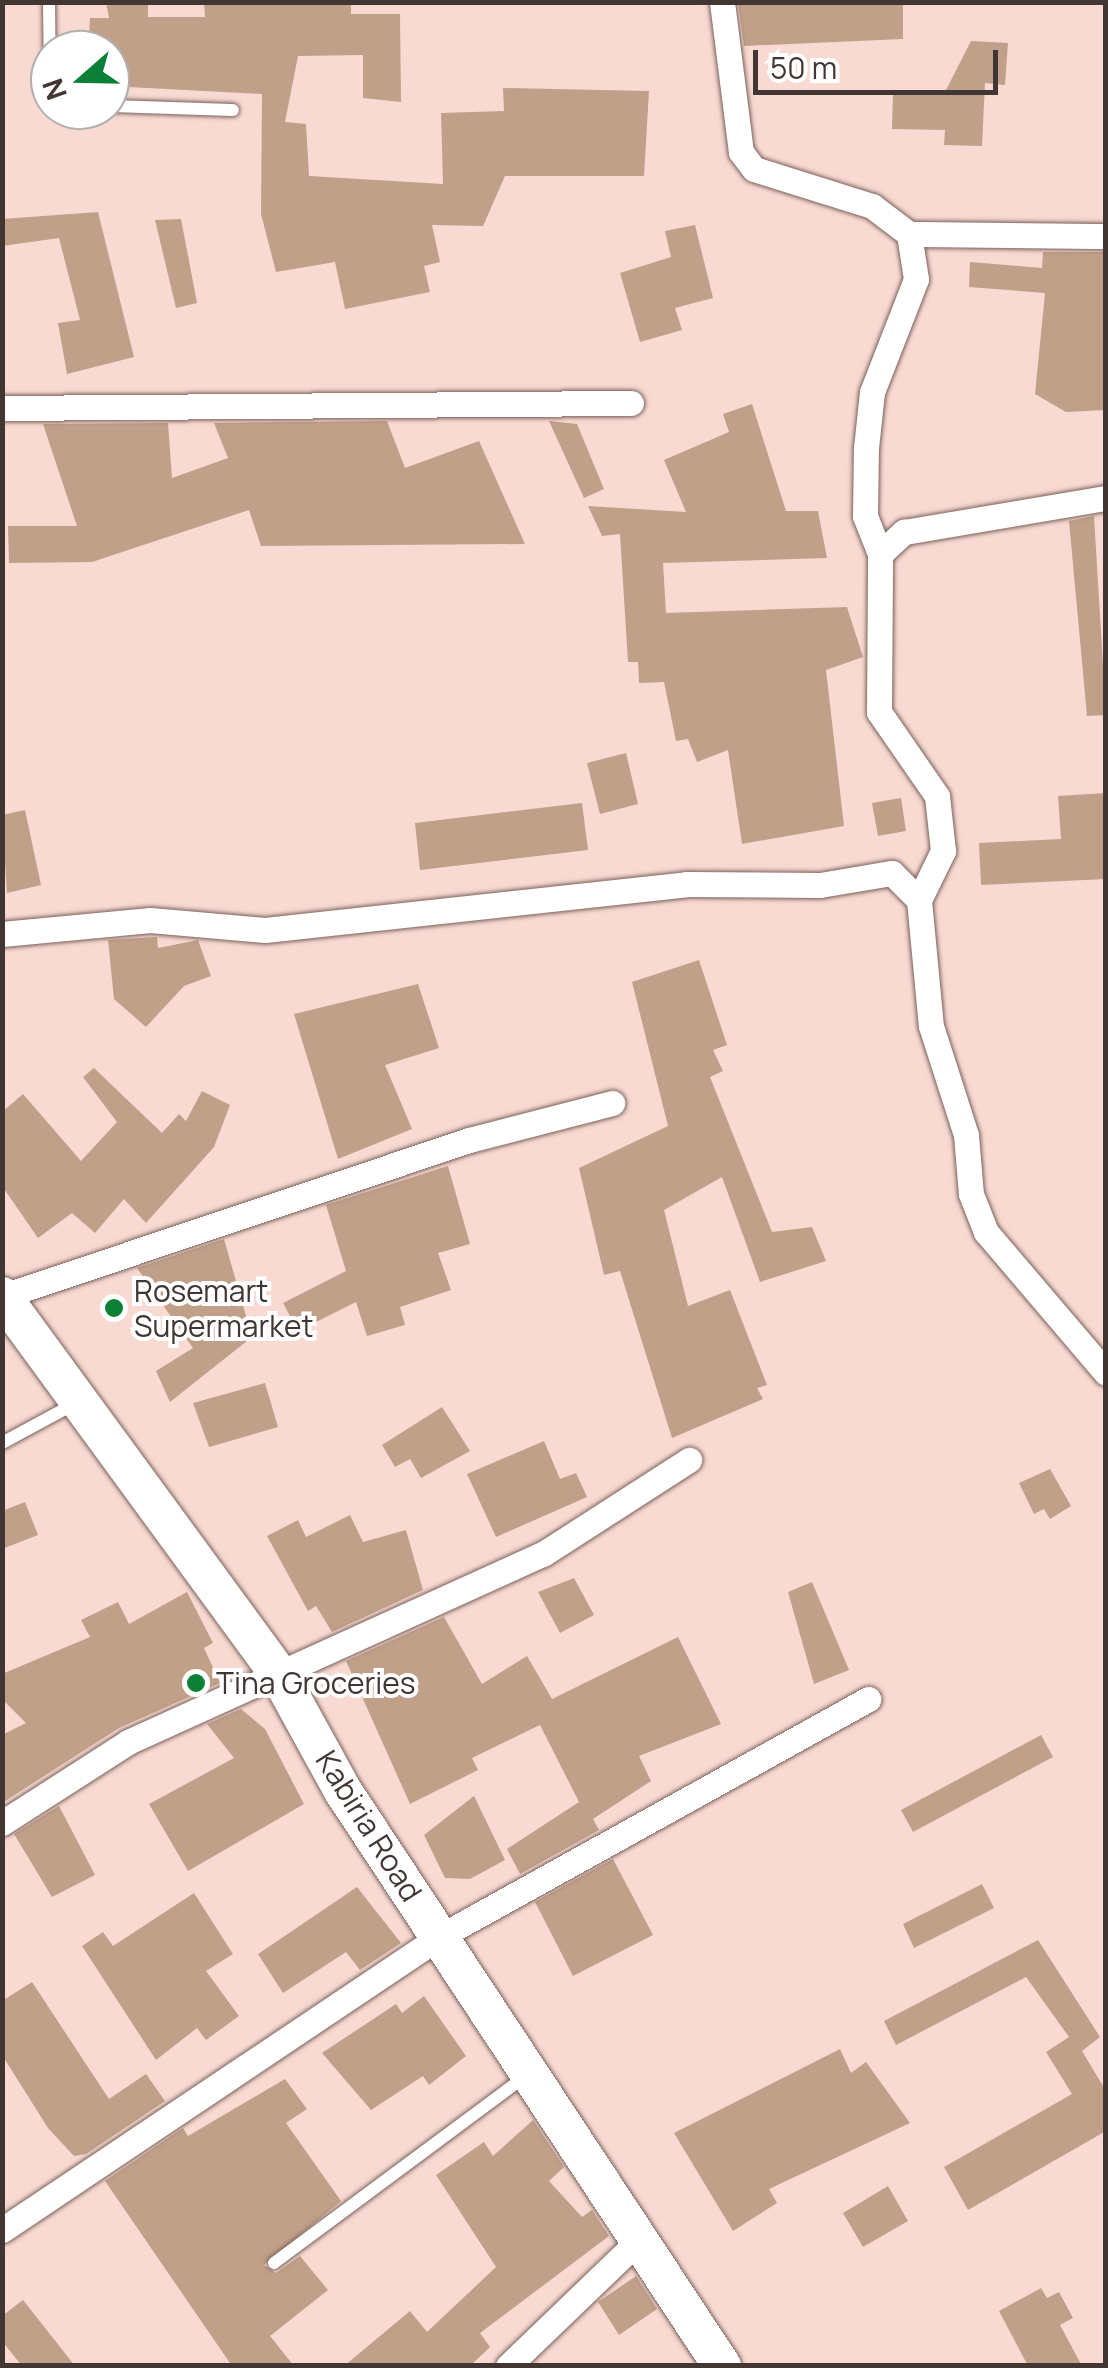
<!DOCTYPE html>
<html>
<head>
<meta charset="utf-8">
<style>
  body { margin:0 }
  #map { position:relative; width:1108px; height:2368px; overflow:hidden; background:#f8dad2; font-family:Manrope,sans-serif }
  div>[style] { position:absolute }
  .building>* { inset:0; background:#c0a088 }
  .roads { filter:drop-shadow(0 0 2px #7a615a) drop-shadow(0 0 2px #7a615a) }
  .lane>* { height:12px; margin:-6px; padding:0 6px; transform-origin:6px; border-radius:6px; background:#fff }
  .street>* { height:25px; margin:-12.5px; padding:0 12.5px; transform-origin:12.5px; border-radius:12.5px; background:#fff }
  .secondary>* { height:38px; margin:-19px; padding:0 19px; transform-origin:19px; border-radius:19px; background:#fff }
  .dots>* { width:28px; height:28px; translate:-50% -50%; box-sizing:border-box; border:5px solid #fff; border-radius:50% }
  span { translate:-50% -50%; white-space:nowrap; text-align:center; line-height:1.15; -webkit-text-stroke:8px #fff; paint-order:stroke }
  .poi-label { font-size:30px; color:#413633 }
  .left { translate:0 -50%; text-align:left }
  .street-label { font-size:30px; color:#413633 }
  .frame { position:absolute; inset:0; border:5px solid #413633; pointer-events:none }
  .north { position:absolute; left:30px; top:30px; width:100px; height:100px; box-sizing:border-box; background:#fff; border:2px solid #b3afad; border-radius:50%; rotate:250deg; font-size:28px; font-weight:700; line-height:40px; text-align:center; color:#413633 }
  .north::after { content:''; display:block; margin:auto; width:35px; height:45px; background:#0d8037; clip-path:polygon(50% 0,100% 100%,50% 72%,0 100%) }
  .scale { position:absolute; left:753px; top:50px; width:245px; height:45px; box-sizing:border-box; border:5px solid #413633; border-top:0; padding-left:12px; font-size:30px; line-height:35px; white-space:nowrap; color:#413633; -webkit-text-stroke:8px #fff; paint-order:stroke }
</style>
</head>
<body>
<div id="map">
  <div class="building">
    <i style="clip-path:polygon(106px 2px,148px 2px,148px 17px,205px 17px,204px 2px,351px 2px,351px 14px,400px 14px,401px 102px,363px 98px,363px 55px,298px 56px,285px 122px,306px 124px,309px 176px,443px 184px,441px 113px,504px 111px,503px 88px,649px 91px,644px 176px,505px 176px,483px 226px,432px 225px,440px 262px,424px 266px,430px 292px,345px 309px,335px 262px,276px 272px,261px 214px,262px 94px,110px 86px,110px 50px,88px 50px,90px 18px,109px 18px)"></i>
    <i style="clip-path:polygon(738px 2px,903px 2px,903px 39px,744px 46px)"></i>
    <i style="clip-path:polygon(971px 41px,1008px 43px,1005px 85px,985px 83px,982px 146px,944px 145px,945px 130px,892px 129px,893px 91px,945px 92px)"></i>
    <i style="clip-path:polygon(98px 212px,134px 357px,67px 374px,58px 323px,80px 320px,59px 238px,2px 246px,2px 219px)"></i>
    <i style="clip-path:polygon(181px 219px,197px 303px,176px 308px,155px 220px)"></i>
    <i style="clip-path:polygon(695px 225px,713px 298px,675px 308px,682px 330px,640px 342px,620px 273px,671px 257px,665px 231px)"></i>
    <i style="clip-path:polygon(1043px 252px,1106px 252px,1106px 410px,1066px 412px,1035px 394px,1045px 293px,969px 287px,970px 262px,1042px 268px)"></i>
    <i style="clip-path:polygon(752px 404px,786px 511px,818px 511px,827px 558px,663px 563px,666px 613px,847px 607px,863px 657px,826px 670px,844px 826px,742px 844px,728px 750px,697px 762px,688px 739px,676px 741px,664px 682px,639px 683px,638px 662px,628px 662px,620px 534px,602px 536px,588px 506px,686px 512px,664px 460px,729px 432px,723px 414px)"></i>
    <i style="clip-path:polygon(387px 421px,405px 468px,479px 441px,525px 544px,261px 546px,249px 510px,92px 562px,9px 563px,8px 526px,77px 526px,43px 424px,168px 423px,172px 478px,228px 458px,214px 423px)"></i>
    <i style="clip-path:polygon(549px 421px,577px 424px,604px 489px,584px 498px)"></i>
    <i style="clip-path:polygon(1094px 516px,1106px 715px,1087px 716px,1069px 521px)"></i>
    <i style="clip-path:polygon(626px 753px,638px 804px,600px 814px,587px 763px)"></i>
    <i style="clip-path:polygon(1106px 793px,1106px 879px,981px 885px,979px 843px,1061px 839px,1058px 796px)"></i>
    <i style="clip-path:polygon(901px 798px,906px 831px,878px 836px,872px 803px)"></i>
    <i style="clip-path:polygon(582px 803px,588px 850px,420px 870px,415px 823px)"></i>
    <i style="clip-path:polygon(25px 810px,41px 885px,7px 893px,2px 815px)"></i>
    <i style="clip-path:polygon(157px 937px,158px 948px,198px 940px,211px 976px,184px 986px,146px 1027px,114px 999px,108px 940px)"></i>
    <i style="clip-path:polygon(699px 960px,727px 1045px,713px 1050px,723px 1071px,710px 1077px,772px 1232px,812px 1227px,826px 1261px,760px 1282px,722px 1177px,664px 1210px,688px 1306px,730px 1290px,767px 1385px,757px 1388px,763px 1399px,672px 1438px,620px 1271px,604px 1275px,579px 1168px,668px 1126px,632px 982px)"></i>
    <i style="clip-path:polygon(418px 984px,439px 1048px,385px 1065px,412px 1129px,338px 1159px,294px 1014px)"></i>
    <i style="clip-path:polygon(94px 1068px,162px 1133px,179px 1114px,186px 1121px,202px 1091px,230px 1105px,214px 1147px,146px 1223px,124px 1199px,95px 1233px,72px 1213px,38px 1238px,2px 1186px,2px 1112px,23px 1094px,81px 1161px,117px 1122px,83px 1077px)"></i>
    <i style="clip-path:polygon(448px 1166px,470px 1244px,438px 1253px,451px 1290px,400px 1307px,405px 1325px,367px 1336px,356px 1302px,298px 1331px,283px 1303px,346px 1271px,326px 1205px)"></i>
    <i style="clip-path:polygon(224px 1239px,252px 1337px,170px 1402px,156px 1371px,193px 1348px,137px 1268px)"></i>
    <i style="clip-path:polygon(265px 1383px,278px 1427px,209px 1447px,193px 1403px)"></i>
    <i style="clip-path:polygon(442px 1407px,470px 1451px,421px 1478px,410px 1459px,395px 1467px,382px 1445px)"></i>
    <i style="clip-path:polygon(544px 1441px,560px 1479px,576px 1473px,587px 1497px,496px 1537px,467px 1474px)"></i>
    <i style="clip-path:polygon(1050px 1469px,1071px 1506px,1050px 1519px,1044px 1509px,1034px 1514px,1019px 1483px)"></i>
    <i style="clip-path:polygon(25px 1502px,38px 1535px,2px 1549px,2px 1511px)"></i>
    <i style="clip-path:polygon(350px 1515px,363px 1542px,406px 1530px,423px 1590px,332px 1632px,316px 1606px,308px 1611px,267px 1536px,298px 1520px,306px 1537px)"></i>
    <i style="clip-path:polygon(574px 1578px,594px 1615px,560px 1633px,538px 1592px)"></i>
    <i style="clip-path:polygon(812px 1582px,849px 1670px,814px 1684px,788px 1592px)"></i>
    <i style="clip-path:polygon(187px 1592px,213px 1643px,204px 1648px,220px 1683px,119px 1728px,2px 1803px,2px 1735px,26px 1723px,2px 1699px,2px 1674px,90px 1637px,81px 1620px,118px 1602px,129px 1624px)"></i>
    <i style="clip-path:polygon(444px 1617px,482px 1684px,527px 1656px,552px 1699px,678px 1637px,721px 1724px,639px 1756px,651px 1781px,593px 1819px,599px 1830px,520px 1874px,507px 1849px,579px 1802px,540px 1725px,472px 1758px,478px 1770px,410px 1804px,346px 1661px)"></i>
    <i style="clip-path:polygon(241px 1709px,265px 1729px,304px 1804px,188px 1871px,149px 1804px,234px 1758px,207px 1724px)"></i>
    <i style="clip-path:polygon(1041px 1735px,1053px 1757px,913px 1832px,901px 1810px)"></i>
    <i style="clip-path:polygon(474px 1796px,505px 1860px,470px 1879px,445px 1878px,424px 1835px)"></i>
    <i style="clip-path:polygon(59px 1806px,95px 1875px,52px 1897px,14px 1834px)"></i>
    <i style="clip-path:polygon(613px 1859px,653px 1935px,573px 1976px,535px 1902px)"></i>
    <i style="clip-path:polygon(982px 1884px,994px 1908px,914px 1948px,903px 1924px)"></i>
    <i style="clip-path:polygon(357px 1887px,401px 1943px,360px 1970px,346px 1952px,283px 1993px,258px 1954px)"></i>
    <i style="clip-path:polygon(194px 1893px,233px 1954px,206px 1971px,239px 2016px,206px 2040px,197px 2028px,156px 2060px,82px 1946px,103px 1932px,113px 1946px)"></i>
    <i style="clip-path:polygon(1038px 1940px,1100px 2037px,1082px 2051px,1106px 2091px,1106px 2131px,968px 2210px,944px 2167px,1072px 2094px,1046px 2052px,1069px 2037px,1026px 1977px,896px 2045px,884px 2021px)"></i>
    <i style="clip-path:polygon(32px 1982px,109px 2099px,146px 2074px,165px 2101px,86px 2154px,74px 2156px,48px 2128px,2px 2055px,2px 2001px)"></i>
    <i style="clip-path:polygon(424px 1996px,466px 2056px,429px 2085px,423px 2076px,371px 2110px,322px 2053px,396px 2004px,402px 2013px)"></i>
    <i style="clip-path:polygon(840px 2049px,851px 2073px,866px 2062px,910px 2123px,769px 2189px,777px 2203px,733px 2231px,674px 2133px)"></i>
    <i style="clip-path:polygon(285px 2079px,307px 2109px,286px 2123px,341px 2201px,264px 2265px,276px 2273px,300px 2256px,328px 2290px,270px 2336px,294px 2366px,232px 2366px,105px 2181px,183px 2128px,188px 2136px)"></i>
    <i style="clip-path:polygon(533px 2120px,564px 2167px,549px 2181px,582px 2217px,592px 2210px,609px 2236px,480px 2333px,490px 2347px,470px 2366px,344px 2366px,410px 2311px,427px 2332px,496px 2267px,436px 2175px,484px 2142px,493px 2156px)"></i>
    <i style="clip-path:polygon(888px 2186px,908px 2221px,863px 2247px,843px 2213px)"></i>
    <i style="clip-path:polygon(636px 2276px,657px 2309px,619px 2335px,598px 2302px)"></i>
    <i style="clip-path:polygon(1041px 2288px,1047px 2298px,1059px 2292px,1073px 2318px,1060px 2325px,1082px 2366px,1028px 2366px,999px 2311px)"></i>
    <i style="clip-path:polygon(23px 2300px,75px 2366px,22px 2366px,2px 2341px,2px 2316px)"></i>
  </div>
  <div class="roads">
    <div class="lane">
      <i style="left:49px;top:2px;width:81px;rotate:89.3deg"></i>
      <i style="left:110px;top:106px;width:123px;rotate:1.9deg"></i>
      <i style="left:2px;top:1443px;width:82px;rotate:-28.4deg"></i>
      <i style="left:274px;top:2263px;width:315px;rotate:-36.6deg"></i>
    </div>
    <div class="street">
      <i style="left:722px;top:2px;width:151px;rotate:82.8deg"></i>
      <i style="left:741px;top:152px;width:21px;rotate:53deg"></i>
      <i style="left:754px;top:169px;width:124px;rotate:17.4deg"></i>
      <i style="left:872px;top:206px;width:46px;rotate:37.1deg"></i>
      <i style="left:909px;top:234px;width:197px;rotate:0.6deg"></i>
      <i style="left:2px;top:408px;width:629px;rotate:-0.46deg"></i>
      <i style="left:880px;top:554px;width:41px;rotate:-111.5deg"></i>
      <i style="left:865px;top:516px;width:68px;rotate:-89.2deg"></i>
      <i style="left:866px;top:448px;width:56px;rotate:-83.9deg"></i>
      <i style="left:872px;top:392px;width:121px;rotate:-68.7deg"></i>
      <i style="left:916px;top:279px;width:46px;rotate:-98.8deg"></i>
      <i style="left:919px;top:900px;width:127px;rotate:84.6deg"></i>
      <i style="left:931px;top:1026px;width:114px;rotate:72.2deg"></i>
      <i style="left:966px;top:1135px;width:59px;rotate:85.2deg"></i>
      <i style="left:971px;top:1194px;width:41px;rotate:68.5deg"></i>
      <i style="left:986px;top:1232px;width:185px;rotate:49.6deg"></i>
      <i style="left:2px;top:934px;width:149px;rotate:-5.4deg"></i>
      <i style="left:150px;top:920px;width:115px;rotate:5deg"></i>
      <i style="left:265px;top:930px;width:424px;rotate:-6.2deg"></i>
      <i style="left:686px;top:884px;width:134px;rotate:0.4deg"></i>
      <i style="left:820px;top:885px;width:73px;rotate:-9.5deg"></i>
      <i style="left:892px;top:873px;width:38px;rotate:45deg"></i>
      <i style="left:919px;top:900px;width:55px;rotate:-63.9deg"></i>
      <i style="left:943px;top:851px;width:55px;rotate:-96.2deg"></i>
      <i style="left:937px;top:796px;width:102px;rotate:-124.6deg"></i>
      <i style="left:879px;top:712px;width:158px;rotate:-89.6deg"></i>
      <i style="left:880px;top:554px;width:33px;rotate:-43deg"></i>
      <i style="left:904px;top:532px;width:205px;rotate:-9.6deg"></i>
      <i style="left:3px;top:1296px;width:491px;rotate:-18.5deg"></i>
      <i style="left:469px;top:1140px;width:148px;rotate:-14.5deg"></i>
      <i style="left:2px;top:1823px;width:150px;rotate:-32.7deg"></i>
      <i style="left:128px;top:1742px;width:456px;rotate:-24.4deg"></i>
      <i style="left:543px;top:1554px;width:174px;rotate:-32.8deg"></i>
      <i style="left:2px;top:2230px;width:526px;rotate:-33.84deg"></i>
      <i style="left:439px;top:1937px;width:491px;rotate:-29deg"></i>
      <i style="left:508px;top:2366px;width:187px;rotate:-43.9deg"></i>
    </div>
    <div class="secondary">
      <i style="left:2px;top:1296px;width:467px;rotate:53.8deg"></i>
      <i style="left:278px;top:1673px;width:135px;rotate:61.2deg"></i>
      <i style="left:343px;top:1791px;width:689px;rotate:56.61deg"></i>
    </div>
  </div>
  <div class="dots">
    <i style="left:114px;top:1308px;background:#0d8037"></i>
    <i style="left:196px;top:1683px;background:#0d8037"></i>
  </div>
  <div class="poi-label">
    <span class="left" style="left:134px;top:1308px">Rosemart<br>Supermarket</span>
    <span class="left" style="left:216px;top:1683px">Tina Groceries</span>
  </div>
  <div class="street-label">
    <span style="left:369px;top:1826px;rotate:58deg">Kabiria Road</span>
  </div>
  <div class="frame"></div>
  <div class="north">N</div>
  <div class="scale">50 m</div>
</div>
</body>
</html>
